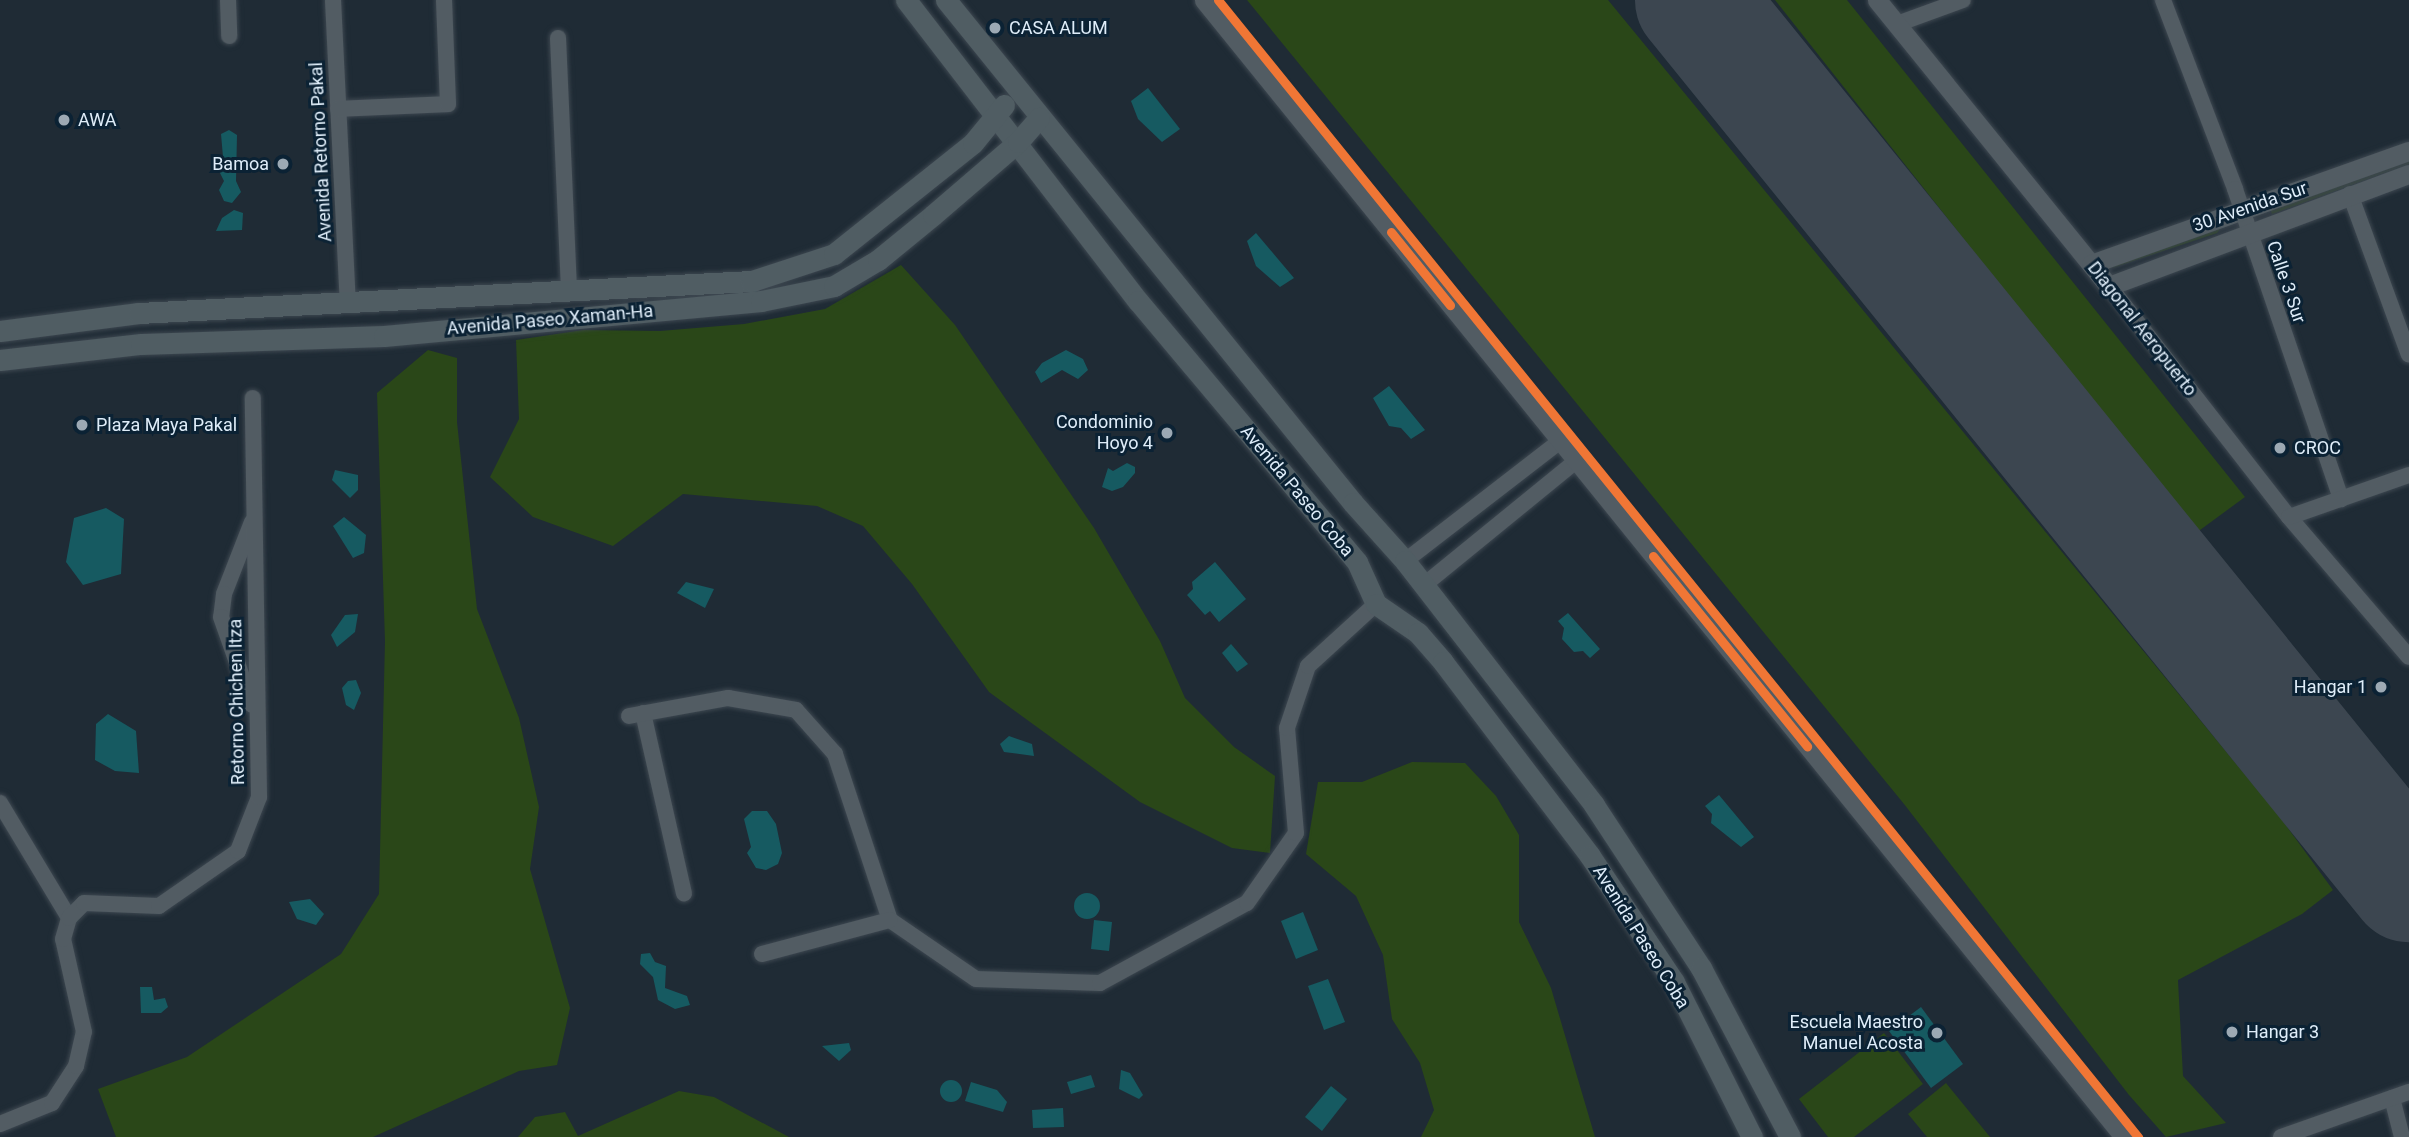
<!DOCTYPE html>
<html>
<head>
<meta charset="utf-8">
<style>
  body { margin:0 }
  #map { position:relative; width:2409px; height:1137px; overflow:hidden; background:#1f2b35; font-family:Roboto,sans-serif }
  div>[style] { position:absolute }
  .green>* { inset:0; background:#2a4718 }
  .water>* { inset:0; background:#165a61 }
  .round { border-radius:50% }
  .taxiway>* { height:47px; margin:-23.5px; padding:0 23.5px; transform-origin:23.5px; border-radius:23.5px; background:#3c4650 }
  .runway>* { height:119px; margin:-59.5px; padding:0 59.5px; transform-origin:59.5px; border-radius:59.5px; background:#3c4650 }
  .roads { filter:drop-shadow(0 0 2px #3d4750) drop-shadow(0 0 2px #3d4750) }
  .minor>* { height:16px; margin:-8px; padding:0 8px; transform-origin:8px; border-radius:8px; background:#525c63 }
  .tertiary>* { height:19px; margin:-9.5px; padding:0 9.5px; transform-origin:9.5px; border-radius:9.5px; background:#525c63 }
  .secondary>* { height:21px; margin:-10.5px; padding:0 10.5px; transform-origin:10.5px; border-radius:10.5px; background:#505d63 }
  .cycleway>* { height:9px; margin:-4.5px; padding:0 4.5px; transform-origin:4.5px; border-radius:4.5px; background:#f07635 }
  .dots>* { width:19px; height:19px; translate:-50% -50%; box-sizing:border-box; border:4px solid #0b2234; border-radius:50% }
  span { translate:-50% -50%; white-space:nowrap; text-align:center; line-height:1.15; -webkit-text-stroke:6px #0b2234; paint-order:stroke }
  .poi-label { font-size:18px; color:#dfedf9 }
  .left { translate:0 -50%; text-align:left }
  .right { translate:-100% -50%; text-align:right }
  .street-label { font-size:18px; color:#dfedf9 }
</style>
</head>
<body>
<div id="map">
  <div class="green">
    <i style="clip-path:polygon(1247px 0,1608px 0,2279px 816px,2333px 890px,2302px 914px,2178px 980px,2183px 1076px,2226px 1123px,2166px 1137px,2129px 1095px,1904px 804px)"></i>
    <i style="clip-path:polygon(1775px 0,1847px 0,2245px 497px,2196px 533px)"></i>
    <i style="clip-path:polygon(2409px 159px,2409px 164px,2272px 214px,2270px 209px)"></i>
    <i style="clip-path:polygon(2221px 228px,2217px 233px,2112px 268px,2117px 265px)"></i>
    <i style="clip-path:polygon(901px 265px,955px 325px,1094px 528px,1160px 641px,1185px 698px,1234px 747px,1275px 776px,1270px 853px,1232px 848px,1140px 802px,989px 692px,912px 584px,863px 526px,817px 506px,683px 494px,613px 546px,533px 517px,490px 477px,519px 419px,516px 340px,583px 330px,660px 331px,744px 324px,825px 309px)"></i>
    <i style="clip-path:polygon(428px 350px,457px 358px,457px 422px,477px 609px,519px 718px,539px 807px,530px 869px,570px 1008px,557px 1065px,519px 1071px,373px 1137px,116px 1137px,98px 1089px,187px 1057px,341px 954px,379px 894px,385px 641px,377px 393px)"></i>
    <i style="clip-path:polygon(1412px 762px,1465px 763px,1496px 796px,1519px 835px,1519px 922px,1551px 988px,1595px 1137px,1421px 1137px,1434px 1110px,1420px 1063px,1392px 1019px,1383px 955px,1356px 896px,1306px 854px,1318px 782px,1362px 782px)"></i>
    <i style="clip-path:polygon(1884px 1033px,1923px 1084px,1854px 1137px,1828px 1137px,1799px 1099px)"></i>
    <i style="clip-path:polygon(1946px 1083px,1990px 1137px,1927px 1137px,1908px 1114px)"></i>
    <i style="clip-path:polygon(679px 1091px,714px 1097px,789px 1137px,518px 1137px,535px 1117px,565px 1112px,578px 1136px)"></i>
  </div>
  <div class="water">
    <i style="clip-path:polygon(1148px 88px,1180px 129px,1162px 142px,1138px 119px,1131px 101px)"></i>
    <i style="clip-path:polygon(229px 130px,237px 135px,236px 181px,241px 192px,232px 203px,224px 201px,219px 190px,224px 181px,218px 169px,223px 157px,221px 134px)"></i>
    <i style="clip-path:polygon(234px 210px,243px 213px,242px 230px,216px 231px,222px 218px)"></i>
    <i style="clip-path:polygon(1256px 233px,1294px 278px,1280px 287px,1256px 266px,1247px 241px)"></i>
    <i style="clip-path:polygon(1066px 350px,1083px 359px,1088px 370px,1078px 379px,1062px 370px,1041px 383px,1035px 372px,1042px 363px)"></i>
    <i style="clip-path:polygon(1389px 386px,1425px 430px,1411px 439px,1401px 428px,1389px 426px,1373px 398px)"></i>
    <i style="clip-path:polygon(1127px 463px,1135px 467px,1135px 473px,1123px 487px,1112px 491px,1102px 487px,1108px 468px,1113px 471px)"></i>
    <i style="clip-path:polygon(335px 470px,358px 475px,358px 490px,350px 498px,332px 480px)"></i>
    <i style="clip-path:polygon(106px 508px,124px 519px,121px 574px,83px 585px,66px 562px,74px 518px)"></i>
    <i style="clip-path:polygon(344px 517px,366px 535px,364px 553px,353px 558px,333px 526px)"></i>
    <i style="clip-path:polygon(1215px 562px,1246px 599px,1219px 622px,1210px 611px,1205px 615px,1187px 595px,1193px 589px,1192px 582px)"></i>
    <i style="clip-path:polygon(686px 582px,714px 589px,705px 608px,677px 593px)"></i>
    <i style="clip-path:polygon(1568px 613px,1600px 649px,1590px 658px,1583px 651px,1574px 652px,1562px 639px,1564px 628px,1558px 621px)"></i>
    <i style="clip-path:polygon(358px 614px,355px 632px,337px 647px,331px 635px,345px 615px)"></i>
    <i style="clip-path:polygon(1231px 644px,1248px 664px,1237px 672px,1222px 653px)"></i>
    <i style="clip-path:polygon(356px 680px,361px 693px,354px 710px,346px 705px,342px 688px,348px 681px)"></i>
    <i style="clip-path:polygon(108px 714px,136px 731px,139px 773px,115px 771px,95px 760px,96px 724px)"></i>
    <i style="clip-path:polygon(1009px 736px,1032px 744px,1034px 756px,1004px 752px,1000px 744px)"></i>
    <i style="clip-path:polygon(1719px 795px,1754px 837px,1741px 847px,1711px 823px,1712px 814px,1705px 806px)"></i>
    <i style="clip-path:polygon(752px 811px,767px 811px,776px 824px,782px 853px,778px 864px,766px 870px,756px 868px,747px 853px,751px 847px,744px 819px)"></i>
    <i class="round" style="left:1074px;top:893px;width:26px;height:26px"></i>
    <i style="clip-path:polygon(310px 899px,324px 914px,316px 925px,297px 919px,289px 902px)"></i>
    <i style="clip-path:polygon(1303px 912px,1318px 950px,1296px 959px,1281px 921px)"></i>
    <i style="clip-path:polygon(1094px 920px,1112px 922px,1109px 951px,1091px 949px)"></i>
    <i style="clip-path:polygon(650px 953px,655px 962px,666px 966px,665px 988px,687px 996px,690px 1005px,675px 1009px,658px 1000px,653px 977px,640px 964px,641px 954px)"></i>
    <i style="clip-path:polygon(1328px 979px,1345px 1022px,1324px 1030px,1308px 986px)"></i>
    <i style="clip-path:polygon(140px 987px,152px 987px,154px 1000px,165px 998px,168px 1007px,161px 1013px,141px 1013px)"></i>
    <i style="clip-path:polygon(1921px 1007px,1963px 1064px,1931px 1088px,1889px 1031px)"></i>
    <i style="clip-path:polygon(849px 1043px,851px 1050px,839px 1061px,822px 1046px)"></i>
    <i style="clip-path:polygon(1121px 1070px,1130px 1073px,1143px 1095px,1139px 1099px,1119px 1089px)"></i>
    <i style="clip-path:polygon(1091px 1075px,1095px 1087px,1071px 1094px,1067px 1082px)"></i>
    <i class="round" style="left:940px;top:1080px;width:22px;height:22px"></i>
    <i style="clip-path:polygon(971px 1082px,997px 1090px,1007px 1102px,1003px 1112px,965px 1101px)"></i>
    <i style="clip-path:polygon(1331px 1086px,1347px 1099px,1322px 1131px,1305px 1117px)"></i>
    <i style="clip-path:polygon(1063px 1108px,1064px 1127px,1033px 1128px,1032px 1110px)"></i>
  </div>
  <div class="taxiway">
    <i style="left:2408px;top:882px;width:2px;rotate:63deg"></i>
  </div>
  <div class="runway">
    <i style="left:1694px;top:0;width:1135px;rotate:51.01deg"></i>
  </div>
  <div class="roads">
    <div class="minor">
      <i style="left:228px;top:0;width:36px;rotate:88deg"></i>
      <i style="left:333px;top:0;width:302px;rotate:87.2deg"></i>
      <i style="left:2163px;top:0;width:202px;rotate:69.1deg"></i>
      <i style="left:2235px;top:189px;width:328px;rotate:71.1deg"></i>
      <i style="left:1897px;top:24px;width:70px;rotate:-20deg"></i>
      <i style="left:558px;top:38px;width:253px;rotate:87.5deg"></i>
      <i style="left:338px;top:109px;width:110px;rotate:-2.6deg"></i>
      <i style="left:448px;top:104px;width:104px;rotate:-92.2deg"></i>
      <i style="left:2350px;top:194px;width:171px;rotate:69.9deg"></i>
      <i style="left:2109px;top:286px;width:293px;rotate:52.1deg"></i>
      <i style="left:2289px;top:517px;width:184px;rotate:49.4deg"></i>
      <i style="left:2289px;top:517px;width:127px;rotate:-19.3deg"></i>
      <i style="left:252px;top:522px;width:77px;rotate:111.3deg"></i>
      <i style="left:224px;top:594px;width:23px;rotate:97deg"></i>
      <i style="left:221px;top:617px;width:93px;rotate:70.6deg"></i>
      <i style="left:1405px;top:561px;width:196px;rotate:-37.7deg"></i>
      <i style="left:1424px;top:585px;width:196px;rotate:-39.2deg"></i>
      <i style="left:643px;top:713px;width:185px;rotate:77.2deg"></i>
      <i style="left:629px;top:716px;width:101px;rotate:-10.3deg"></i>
      <i style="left:728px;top:698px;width:69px;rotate:10deg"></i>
      <i style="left:796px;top:710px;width:59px;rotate:48.4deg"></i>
      <i style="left:835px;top:754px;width:175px;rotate:71.7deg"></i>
      <i style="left:890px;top:920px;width:104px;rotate:34.5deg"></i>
      <i style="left:976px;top:979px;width:124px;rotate:1.8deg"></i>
      <i style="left:1100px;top:983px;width:167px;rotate:-28.6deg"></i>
      <i style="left:1247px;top:903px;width:85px;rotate:-55deg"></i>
      <i style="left:1296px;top:833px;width:105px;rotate:-94.9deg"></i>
      <i style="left:1287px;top:728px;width:65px;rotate:-71.3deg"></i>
      <i style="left:1308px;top:666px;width:92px;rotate:-42.4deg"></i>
      <i style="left:0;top:803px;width:134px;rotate:59deg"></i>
      <i style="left:762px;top:954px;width:132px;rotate:-14.9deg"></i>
      <i style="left:2392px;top:1098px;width:40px;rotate:75.6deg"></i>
      <i style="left:0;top:1124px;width:56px;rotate:-22deg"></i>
      <i style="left:52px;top:1103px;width:44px;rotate:-57deg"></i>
      <i style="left:76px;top:1066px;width:35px;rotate:-77deg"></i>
      <i style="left:84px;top:1032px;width:95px;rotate:-102.7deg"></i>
      <i style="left:63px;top:939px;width:22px;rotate:-74deg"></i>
      <i style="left:69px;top:918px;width:21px;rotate:-45deg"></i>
      <i style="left:84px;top:903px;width:75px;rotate:2.3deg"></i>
      <i style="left:159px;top:906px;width:96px;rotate:-34.8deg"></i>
      <i style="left:238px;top:851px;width:58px;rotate:-68.7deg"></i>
      <i style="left:259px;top:797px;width:399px;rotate:-90.9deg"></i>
      <i style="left:2281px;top:1137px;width:136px;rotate:-19.4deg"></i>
    </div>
    <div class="tertiary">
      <i style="left:1204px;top:0;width:1463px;rotate:51.02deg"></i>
      <i style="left:1877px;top:0;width:368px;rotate:51deg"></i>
      <i style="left:2109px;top:286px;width:320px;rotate:-20.5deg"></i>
      <i style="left:2091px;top:264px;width:337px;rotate:-19.6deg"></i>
    </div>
    <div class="secondary">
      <i style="left:906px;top:0;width:380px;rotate:52.4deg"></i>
      <i style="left:1138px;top:301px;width:341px;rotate:50deg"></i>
      <i style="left:1357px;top:562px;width:46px;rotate:65.7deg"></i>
      <i style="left:1376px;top:604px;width:51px;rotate:34.6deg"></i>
      <i style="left:1418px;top:633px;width:38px;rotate:49deg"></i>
      <i style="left:1443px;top:662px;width:243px;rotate:52.8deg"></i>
      <i style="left:1590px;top:856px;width:151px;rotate:56.3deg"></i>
      <i style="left:1674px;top:982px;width:174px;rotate:63.3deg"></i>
      <i style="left:946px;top:0;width:647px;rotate:51.02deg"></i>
      <i style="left:1353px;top:503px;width:78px;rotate:48.1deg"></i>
      <i style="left:1405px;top:561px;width:309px;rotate:52.2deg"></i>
      <i style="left:1594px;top:805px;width:195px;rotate:56.7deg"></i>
      <i style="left:1701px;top:968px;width:191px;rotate:62.2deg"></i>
      <i style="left:0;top:331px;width:140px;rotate:-7.4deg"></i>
      <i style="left:139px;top:313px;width:614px;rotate:-2.99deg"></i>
      <i style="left:752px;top:281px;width:86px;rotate:-18.2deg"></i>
      <i style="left:834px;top:254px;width:178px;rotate:-38.6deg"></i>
      <i style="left:973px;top:143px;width:49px;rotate:-50.8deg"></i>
      <i style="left:0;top:360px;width:142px;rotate:-6.5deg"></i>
      <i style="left:141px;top:344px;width:243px;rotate:-1.9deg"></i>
      <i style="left:384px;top:336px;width:379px;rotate:-5.3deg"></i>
      <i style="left:761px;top:301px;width:75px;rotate:-11.6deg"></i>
      <i style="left:834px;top:286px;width:51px;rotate:-30.6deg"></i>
      <i style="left:878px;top:260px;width:71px;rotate:-39.3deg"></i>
      <i style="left:933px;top:215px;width:112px;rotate:-40.7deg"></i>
      <i style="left:1018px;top:142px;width:32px;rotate:-49deg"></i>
    </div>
  </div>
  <div class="cycleway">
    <i style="left:1218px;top:0;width:1463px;rotate:51.02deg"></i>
    <i style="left:1391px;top:232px;width:94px;rotate:51.1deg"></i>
    <i style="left:1653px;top:556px;width:245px;rotate:51deg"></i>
  </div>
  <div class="dots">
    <i style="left:995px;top:28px;background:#9ca9b4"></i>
    <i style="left:64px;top:120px;background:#9ca9b4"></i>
    <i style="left:283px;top:164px;background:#9ca9b4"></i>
    <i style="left:82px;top:425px;background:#9ca9b4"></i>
    <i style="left:1167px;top:433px;background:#9ca9b4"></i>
    <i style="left:2280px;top:448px;background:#9ca9b4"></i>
    <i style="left:2381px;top:687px;background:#9ca9b4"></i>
    <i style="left:2232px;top:1032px;background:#9ca9b4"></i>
    <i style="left:1937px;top:1033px;background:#9ca9b4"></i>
  </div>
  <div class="poi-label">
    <span class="left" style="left:1009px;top:28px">CASA ALUM</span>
    <span class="left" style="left:78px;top:120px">AWA</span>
    <span class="right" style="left:269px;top:164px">Bamoa</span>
    <span class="right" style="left:1153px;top:433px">Condominio<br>Hoyo 4</span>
    <span class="left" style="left:96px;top:425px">Plaza Maya Pakal</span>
    <span class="left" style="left:2294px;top:448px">CROC</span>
    <span class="right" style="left:2367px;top:687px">Hangar 1</span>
    <span class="right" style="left:1923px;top:1033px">Escuela Maestro<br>Manuel Acosta</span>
    <span class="left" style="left:2246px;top:1032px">Hangar 3</span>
  </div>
  <div class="street-label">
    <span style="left:321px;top:152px;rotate:-93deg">Avenida Retorno Pakal</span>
    <span style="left:2250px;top:207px;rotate:-19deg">30 Avenida Sur</span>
    <span style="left:2286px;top:282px;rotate:71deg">Calle 3 Sur</span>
    <span style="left:550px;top:320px;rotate:-5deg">Avenida Paseo Xaman-Ha</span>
    <span style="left:2142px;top:329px;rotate:52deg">Diagonal Aeropuerto</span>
    <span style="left:1297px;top:491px;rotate:50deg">Avenida Paseo Coba</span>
    <span style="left:237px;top:702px;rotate:-91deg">Retorno Chichen Itza</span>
    <span style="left:1641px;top:937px;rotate:58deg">Avenida Paseo Coba</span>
  </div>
</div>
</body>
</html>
